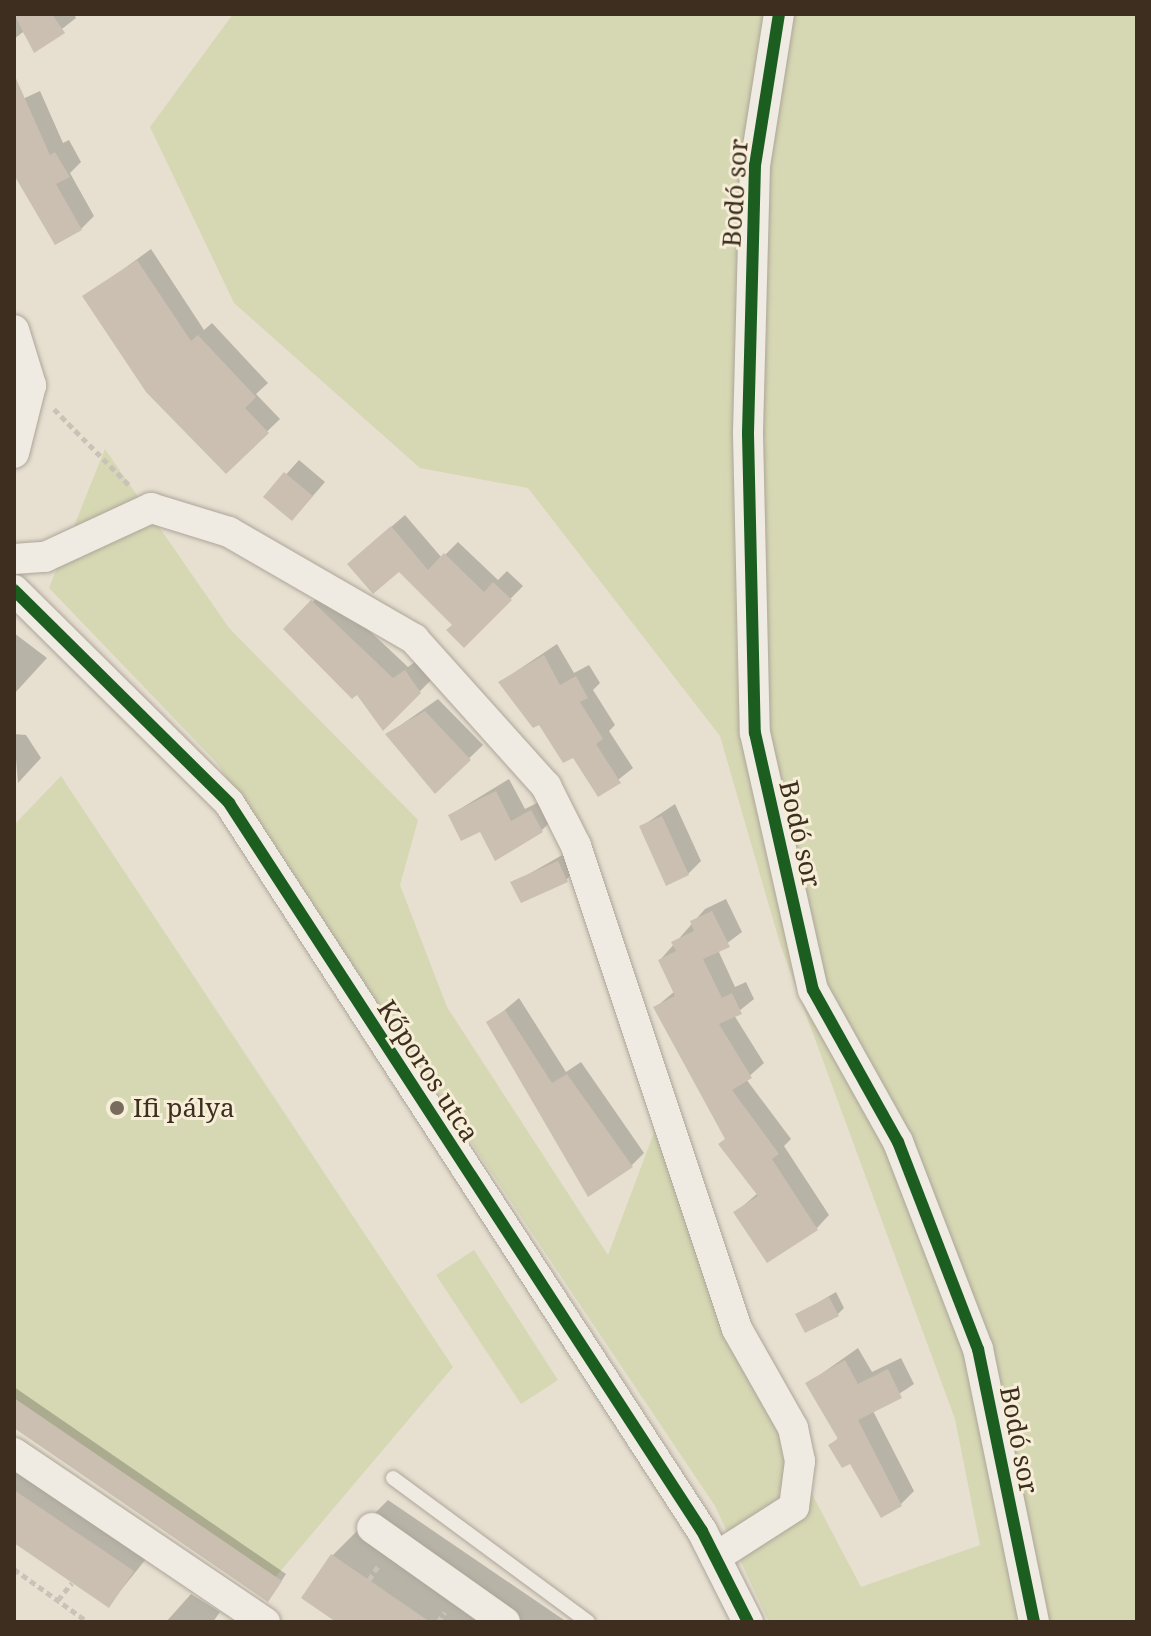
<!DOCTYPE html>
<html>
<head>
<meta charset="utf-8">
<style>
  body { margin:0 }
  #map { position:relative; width:1151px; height:1636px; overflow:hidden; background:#e7e0d1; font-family:"Noto Serif",serif }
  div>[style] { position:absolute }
  .green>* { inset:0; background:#d6d7b3 }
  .shadow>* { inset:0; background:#0003 }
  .building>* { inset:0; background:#cbbfb2 }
  .path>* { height:5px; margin-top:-2.5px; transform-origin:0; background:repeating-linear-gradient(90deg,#c8c2b9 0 6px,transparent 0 10px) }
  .roads { filter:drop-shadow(0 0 2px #ada599) drop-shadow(0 0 2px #ada599) }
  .service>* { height:14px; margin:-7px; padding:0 7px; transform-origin:7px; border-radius:7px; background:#efebe3 }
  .minor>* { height:30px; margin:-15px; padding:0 15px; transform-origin:15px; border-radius:15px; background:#efebe3 }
  .cycleway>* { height:12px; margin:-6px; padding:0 6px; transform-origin:6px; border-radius:6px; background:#1b5e20 }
  .dots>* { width:22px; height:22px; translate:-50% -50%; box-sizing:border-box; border:4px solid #f7eed8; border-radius:50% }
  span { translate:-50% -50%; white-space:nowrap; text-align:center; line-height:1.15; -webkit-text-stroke:6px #f7eed8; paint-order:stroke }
  .street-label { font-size:26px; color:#3d2e20 }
  .poi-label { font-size:26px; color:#3d2e20 }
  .left { translate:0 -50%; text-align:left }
  .frame { position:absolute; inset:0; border:16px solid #3d2e20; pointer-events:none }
</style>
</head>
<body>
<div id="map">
  <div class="green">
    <i style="clip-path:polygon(233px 14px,1137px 14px,1137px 1622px,769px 1622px,715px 1506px,216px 762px,49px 588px,105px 449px,229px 628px,418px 820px,400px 885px,447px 1007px,608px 1255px,658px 1122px,755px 1386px,861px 1587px,980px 1545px,955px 1419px,780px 944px,720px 736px,528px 488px,420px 468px,234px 303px,150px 127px)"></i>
    <i style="clip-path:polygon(61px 776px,453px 1367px,267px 1587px,14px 1410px,14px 825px)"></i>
    <i style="clip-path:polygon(474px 1250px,558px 1380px,521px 1404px,436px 1275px)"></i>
  </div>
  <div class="shadow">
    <i style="clip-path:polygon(14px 14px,74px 14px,76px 18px,35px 50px,23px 32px,14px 39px)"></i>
    <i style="clip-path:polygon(40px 91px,63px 143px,69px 140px,81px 162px,70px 173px,94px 216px,81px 229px,14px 167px,14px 103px)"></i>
    <i style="clip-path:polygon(151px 249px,204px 330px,212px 323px,268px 383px,256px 394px,280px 419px,226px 471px,85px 297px)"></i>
    <i style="clip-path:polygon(299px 460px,325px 482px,305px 505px,266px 497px)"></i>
    <i style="clip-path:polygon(405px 515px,442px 558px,458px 542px,498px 580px,507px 571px,523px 586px,464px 646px,454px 625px,399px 569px,363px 551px)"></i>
    <i style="clip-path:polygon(325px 589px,408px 667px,419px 659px,433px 678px,384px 728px,357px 692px,286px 629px)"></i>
    <i style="clip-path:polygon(14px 633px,47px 658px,14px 694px)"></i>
    <i style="clip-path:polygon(557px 644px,574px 673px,589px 665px,600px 683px,593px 690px,615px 725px,609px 731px,633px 768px,599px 795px,573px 755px,500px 682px)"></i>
    <i style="clip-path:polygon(438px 699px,483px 745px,435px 791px,388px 734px)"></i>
    <i style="clip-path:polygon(14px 734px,26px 735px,41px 758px,18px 783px)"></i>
    <i style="clip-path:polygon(509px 779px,525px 809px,545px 799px,554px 818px,541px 831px,481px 829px,450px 815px)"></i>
    <i style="clip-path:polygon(675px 804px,701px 861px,688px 874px,642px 826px)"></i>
    <i style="clip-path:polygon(571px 850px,579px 867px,566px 880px,513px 883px)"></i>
    <i style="clip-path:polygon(726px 899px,742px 932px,718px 950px,735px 987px,746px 982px,754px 999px,734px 1015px,764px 1063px,746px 1079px,791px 1139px,784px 1146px,829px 1215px,817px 1228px,736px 1212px,758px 1193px,656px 1007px,675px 991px,660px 960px,705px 909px)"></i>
    <i style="clip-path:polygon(519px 998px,566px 1072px,581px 1062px,644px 1153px,631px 1166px,489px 1023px)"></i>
    <i style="clip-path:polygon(836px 1292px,844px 1308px,838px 1314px,797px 1315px)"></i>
    <i style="clip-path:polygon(858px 1348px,872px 1372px,901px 1358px,914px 1384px,873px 1411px,914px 1491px,901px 1504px,831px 1445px,839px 1437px,807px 1384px)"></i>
    <i style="clip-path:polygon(14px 1387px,286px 1574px,273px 1594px,14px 1426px)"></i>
    <i style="clip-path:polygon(14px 1447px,158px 1544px,109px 1605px,14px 1541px)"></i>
    <i style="clip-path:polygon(388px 1500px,567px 1622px,339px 1622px,332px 1556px)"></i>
    <i style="clip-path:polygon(191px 1594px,220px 1612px,213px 1622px,166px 1622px)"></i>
  </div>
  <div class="building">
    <i style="clip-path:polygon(14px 14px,52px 14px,65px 33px,34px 53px)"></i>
    <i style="clip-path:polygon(14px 74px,50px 155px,55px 152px,70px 177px,56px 184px,82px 230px,55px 245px,14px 175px)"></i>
    <i style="clip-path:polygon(137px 260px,191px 341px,198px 335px,256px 397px,245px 408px,269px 433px,226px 474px,146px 392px,82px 296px)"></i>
    <i style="clip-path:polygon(284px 472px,313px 496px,292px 521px,263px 497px)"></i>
    <i style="clip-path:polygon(391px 526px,428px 570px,444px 553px,484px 592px,493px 582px,512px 600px,464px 648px,446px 630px,452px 625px,399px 572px,373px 594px,347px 564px)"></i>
    <i style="clip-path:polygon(311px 600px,393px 678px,405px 670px,421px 693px,383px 731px,357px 695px,352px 699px,283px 629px)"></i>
    <i style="clip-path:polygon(544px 655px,560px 685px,576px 676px,588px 698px,580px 702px,603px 739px,596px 744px,621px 783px,598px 797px,573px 758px,563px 763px,539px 725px,533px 728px,498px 682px)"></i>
    <i style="clip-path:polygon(425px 711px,471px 760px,435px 794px,385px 734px)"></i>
    <i style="clip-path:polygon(496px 791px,511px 821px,531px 810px,543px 832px,495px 861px,480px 832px,461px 841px,448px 815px)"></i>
    <i style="clip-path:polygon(662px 816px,689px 875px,666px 886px,639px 826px)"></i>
    <i style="clip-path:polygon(558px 861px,568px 882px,521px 903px,510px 882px)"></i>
    <i style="clip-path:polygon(712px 911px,730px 947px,703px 959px,722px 998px,732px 993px,742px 1014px,719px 1024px,752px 1078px,732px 1090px,779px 1154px,772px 1159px,818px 1230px,767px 1263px,733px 1212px,758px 1196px,718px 1144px,725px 1139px,653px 1007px,675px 996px,658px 960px,676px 951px,671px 942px,694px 931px,690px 921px)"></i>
    <i style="clip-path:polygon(505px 1010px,552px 1083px,567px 1074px,633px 1167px,588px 1197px,486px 1022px)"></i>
    <i style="clip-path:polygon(829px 1297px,839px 1316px,805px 1333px,795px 1314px)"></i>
    <i style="clip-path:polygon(845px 1360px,858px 1384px,888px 1369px,902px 1398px,858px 1420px,902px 1506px,881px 1518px,850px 1464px,842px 1468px,828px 1445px,838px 1439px,805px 1383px)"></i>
    <i style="clip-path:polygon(14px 1398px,282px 1581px,268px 1602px,14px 1428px)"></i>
    <i style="clip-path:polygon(14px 1490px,134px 1571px,109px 1608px,14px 1543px)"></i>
    <i style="clip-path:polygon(331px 1554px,369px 1580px,430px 1622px,336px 1622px,301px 1598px)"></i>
  </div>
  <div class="path">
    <i style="left:54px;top:409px;width:110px;rotate:45.4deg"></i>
    <i style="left:14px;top:1569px;width:91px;rotate:35.6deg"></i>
    <i style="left:369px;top:1580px;width:17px;rotate:-57deg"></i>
    <i style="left:58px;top:1600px;width:22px;rotate:-51deg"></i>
    <i style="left:438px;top:1622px;width:12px;rotate:-55deg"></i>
  </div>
  <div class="roads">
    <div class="service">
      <i style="left:393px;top:1478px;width:242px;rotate:36.4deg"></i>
    </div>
    <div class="minor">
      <i style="left:779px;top:14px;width:153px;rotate:99deg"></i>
      <i style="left:755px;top:165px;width:269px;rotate:91.5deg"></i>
      <i style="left:748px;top:434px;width:299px;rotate:88.7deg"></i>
      <i style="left:755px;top:733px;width:263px;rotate:77.3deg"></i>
      <i style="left:813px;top:990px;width:174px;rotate:60.8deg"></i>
      <i style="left:898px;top:1142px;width:222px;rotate:68.9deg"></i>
      <i style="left:978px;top:1349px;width:279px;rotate:78.4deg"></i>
      <i style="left:14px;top:330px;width:58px;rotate:72.8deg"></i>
      <i style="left:31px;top:385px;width:70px;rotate:104deg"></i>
      <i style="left:14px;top:559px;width:31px;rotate:-4deg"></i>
      <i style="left:45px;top:557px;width:117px;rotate:-24.8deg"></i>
      <i style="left:151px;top:508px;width:82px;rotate:17.1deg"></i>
      <i style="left:229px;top:532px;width:214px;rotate:30deg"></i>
      <i style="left:414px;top:639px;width:198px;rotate:48.1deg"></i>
      <i style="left:546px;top:786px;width:67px;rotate:63.4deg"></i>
      <i style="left:576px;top:846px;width:509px;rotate:71.57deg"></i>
      <i style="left:737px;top:1329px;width:114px;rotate:60.5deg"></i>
      <i style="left:793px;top:1428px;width:34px;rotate:78deg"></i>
      <i style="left:800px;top:1461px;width:46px;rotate:97.4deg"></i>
      <i style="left:794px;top:1507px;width:93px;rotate:147.3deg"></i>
      <i style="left:14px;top:590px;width:303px;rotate:44.7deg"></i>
      <i style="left:229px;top:803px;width:868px;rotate:56.99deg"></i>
      <i style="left:702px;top:1531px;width:102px;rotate:63.2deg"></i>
      <i style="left:14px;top:1453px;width:303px;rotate:34deg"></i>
      <i style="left:372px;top:1528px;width:163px;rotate:35.3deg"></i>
    </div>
  </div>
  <div class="cycleway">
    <i style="left:779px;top:14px;width:153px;rotate:99deg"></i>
    <i style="left:755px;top:165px;width:269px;rotate:91.5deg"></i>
    <i style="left:748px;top:434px;width:299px;rotate:88.7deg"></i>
    <i style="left:755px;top:733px;width:263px;rotate:77.3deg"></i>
    <i style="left:813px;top:990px;width:174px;rotate:60.8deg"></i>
    <i style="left:898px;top:1142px;width:222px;rotate:68.9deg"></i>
    <i style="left:978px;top:1349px;width:279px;rotate:78.4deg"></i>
    <i style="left:14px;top:590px;width:303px;rotate:44.7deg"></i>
    <i style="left:229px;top:803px;width:868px;rotate:56.99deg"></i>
    <i style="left:702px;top:1531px;width:102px;rotate:63.2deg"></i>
  </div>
  <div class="dots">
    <i style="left:117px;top:1108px;background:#786c5e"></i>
  </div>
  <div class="street-label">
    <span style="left:735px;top:193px;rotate:-86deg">Bodó sor</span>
    <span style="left:800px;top:834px;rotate:77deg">Bodó sor</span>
    <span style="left:428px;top:1071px;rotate:57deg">Kőporos utca</span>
    <span style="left:1019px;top:1440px;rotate:79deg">Bodó sor</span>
  </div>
  <div class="poi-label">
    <span class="left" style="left:133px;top:1108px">Ifi pálya</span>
  </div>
  <div class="frame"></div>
</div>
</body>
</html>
